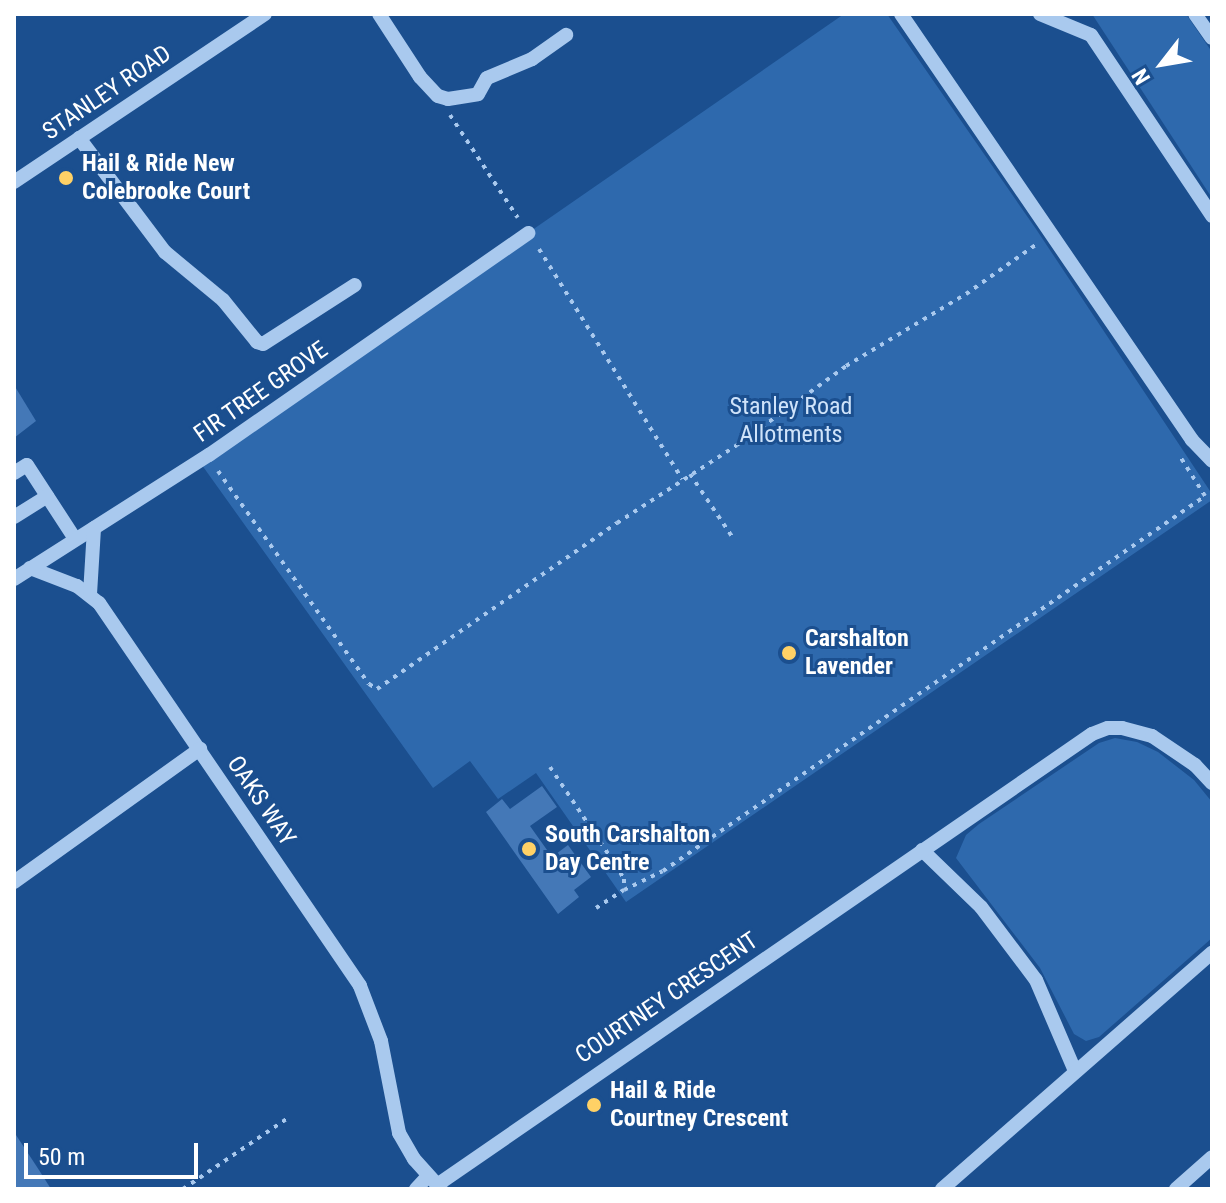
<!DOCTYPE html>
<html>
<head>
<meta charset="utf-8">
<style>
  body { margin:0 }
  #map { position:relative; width:1226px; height:1203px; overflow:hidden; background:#1b4f8f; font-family:"Roboto Condensed",sans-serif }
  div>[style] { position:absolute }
  .green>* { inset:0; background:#2e69ad }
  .building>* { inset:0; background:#4478b7 }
  .path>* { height:4px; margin-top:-2px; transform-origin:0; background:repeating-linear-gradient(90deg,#a9c9ee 0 4px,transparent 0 10px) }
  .minor>* { height:14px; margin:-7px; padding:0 7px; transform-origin:7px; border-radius:7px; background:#a9c9ee }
  .dots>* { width:22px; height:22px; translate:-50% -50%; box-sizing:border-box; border:4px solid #1b4f8f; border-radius:50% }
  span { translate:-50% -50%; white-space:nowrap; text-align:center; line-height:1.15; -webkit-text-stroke:6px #1b4f8f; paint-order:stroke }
  .street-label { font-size:24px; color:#fff }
  .poi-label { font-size:24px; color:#fff; font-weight:700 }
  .left { translate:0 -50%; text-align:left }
  .park-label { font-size:24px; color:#cfe3fa }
  .frame { position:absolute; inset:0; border:16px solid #fff; pointer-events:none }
  .north { position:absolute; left:1122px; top:24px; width:80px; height:80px; -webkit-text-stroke:6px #1b4f8f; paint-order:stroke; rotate:239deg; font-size:22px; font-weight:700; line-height:32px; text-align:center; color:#fff }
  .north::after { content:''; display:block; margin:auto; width:28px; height:36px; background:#fff; clip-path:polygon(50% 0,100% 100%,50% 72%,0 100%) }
  .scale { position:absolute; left:24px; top:1143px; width:174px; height:36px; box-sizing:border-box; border:4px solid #fff; border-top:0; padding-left:10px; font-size:24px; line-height:28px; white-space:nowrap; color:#fff; -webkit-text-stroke:6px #1b4f8f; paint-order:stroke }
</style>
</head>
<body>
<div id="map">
  <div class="green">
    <i style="clip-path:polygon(844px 14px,887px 14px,1036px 229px,1212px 494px,1212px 500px,626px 902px,536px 773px,498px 799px,470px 761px,433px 788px,199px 461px)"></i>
    <i style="clip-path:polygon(1092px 14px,1186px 14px,1212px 52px,1212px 198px)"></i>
    <i style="clip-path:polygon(1115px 738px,1137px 742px,1158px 752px,1194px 780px,1212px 802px,1212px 938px,1099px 1037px,1086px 1041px,1074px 1034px,1040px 968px,956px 858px,966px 835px,979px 824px,1099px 743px)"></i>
  </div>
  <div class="building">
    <i style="clip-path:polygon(14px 385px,36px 421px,14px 438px)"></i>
    <i style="clip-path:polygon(542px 786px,557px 807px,530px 826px,552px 857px,568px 845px,591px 877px,574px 890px,579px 897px,558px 914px,486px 812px,502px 799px,510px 809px)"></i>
    <i style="clip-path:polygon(14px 1132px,39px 1170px,51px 1189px,14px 1189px)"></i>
  </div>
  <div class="path">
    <i style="left:450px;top:115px;width:123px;rotate:56.6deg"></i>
    <i style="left:539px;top:249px;width:271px;rotate:58.1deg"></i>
    <i style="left:218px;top:471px;width:261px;rotate:54.7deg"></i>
    <i style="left:369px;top:684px;width:9px;rotate:32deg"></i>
    <i style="left:377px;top:689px;width:292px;rotate:-34.7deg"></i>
    <i style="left:617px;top:523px;width:143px;rotate:-33deg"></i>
    <i style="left:737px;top:445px;width:135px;rotate:-35.9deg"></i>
    <i style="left:846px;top:366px;width:140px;rotate:-31deg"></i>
    <i style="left:966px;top:294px;width:87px;rotate:-35.2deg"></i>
    <i style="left:690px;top:474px;width:77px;rotate:56.1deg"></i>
    <i style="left:550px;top:767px;width:117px;rotate:56.2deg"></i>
    <i style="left:615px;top:864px;width:17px;rotate:59deg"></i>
    <i style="left:624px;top:879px;width:11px;rotate:90deg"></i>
    <i style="left:596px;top:908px;width:33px;rotate:-33deg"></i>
    <i style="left:624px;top:890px;width:43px;rotate:-26deg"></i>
    <i style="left:663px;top:871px;width:659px;rotate:-34.68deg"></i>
    <i style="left:1205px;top:496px;width:45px;rotate:-122.3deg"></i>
    <i style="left:183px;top:1189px;width:127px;rotate:-34.1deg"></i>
  </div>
  <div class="minor">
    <i style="left:379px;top:14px;width:75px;rotate:56.9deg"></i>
    <i style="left:420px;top:77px;width:26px;rotate:47deg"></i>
    <i style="left:438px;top:96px;width:10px;rotate:17deg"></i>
    <i style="left:448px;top:99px;width:30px;rotate:-9deg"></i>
    <i style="left:478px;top:94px;width:18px;rotate:-61deg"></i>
    <i style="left:487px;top:78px;width:49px;rotate:-22.9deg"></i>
    <i style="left:532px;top:59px;width:42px;rotate:-35.2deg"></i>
    <i style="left:901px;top:14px;width:516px;rotate:55.66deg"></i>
    <i style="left:1192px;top:440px;width:29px;rotate:46deg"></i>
    <i style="left:1040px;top:14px;width:55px;rotate:22.4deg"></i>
    <i style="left:1091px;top:35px;width:218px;rotate:56.2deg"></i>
    <i style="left:1195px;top:14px;width:29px;rotate:55deg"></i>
    <i style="left:79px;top:138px;width:143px;rotate:53deg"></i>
    <i style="left:165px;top:252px;width:75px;rotate:39.6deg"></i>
    <i style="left:223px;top:300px;width:54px;rotate:51deg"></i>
    <i style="left:257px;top:342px;width:6px;rotate:18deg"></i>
    <i style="left:263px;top:344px;width:109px;rotate:-32.7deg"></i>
    <i style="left:14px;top:182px;width:302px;rotate:-33.8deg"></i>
    <i style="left:14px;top:473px;width:15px;rotate:-32deg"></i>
    <i style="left:27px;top:465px;width:88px;rotate:57deg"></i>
    <i style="left:14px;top:517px;width:39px;rotate:-32deg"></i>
    <i style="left:30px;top:568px;width:50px;rotate:21deg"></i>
    <i style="left:77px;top:586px;width:28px;rotate:38deg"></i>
    <i style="left:99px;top:603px;width:463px;rotate:55.7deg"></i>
    <i style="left:360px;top:986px;width:59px;rotate:69.1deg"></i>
    <i style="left:381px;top:1041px;width:94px;rotate:78.9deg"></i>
    <i style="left:399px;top:1133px;width:30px;rotate:60deg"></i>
    <i style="left:414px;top:1159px;width:40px;rotate:48deg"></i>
    <i style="left:14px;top:579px;width:231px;rotate:-32.5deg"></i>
    <i style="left:209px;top:455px;width:389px;rotate:-34.8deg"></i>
    <i style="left:90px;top:594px;width:66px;rotate:-86.5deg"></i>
    <i style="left:922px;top:850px;width:82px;rotate:44deg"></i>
    <i style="left:981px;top:907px;width:91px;rotate:53deg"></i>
    <i style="left:1036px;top:980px;width:99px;rotate:66.8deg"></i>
    <i style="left:14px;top:882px;width:229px;rotate:-35.6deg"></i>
    <i style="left:437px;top:1185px;width:795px;rotate:-34.55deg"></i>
    <i style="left:1092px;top:734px;width:17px;rotate:-21deg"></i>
    <i style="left:1108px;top:728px;width:14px"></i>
    <i style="left:1122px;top:728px;width:31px;rotate:15deg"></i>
    <i style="left:1152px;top:736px;width:52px;rotate:34deg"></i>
    <i style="left:1195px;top:765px;width:25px;rotate:47deg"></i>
    <i style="left:416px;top:1189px;width:18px;rotate:-47deg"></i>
    <i style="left:942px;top:1189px;width:359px;rotate:-41.2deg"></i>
    <i style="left:1176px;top:1189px;width:48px;rotate:-41.6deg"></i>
  </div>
  <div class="dots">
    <i style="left:66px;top:178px;background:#ffd166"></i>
    <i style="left:789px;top:653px;background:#ffd166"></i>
    <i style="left:529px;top:849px;background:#ffd166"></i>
    <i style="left:594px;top:1105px;background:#ffd166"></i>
  </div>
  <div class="street-label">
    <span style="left:107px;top:93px;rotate:-34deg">STANLEY ROAD</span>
    <span style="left:261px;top:392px;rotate:-35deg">FIR TREE GROVE</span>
    <span style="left:261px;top:801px;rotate:56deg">OAKS WAY</span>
    <span style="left:667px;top:998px;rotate:-34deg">COURTNEY CRESCENT</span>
  </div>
  <div class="poi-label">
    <span class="left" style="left:82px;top:178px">Hail &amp; Ride New<br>Colebrooke Court</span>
    <span class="left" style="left:805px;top:653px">Carshalton<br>Lavender</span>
    <span class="left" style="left:545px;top:849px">South Carshalton<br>Day Centre</span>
    <span class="left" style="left:610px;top:1105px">Hail &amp; Ride<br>Courtney Crescent</span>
  </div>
  <div class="park-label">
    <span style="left:791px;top:421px">Stanley Road<br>Allotments</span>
  </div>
  <div class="frame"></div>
  <div class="north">N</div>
  <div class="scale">50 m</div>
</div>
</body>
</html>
